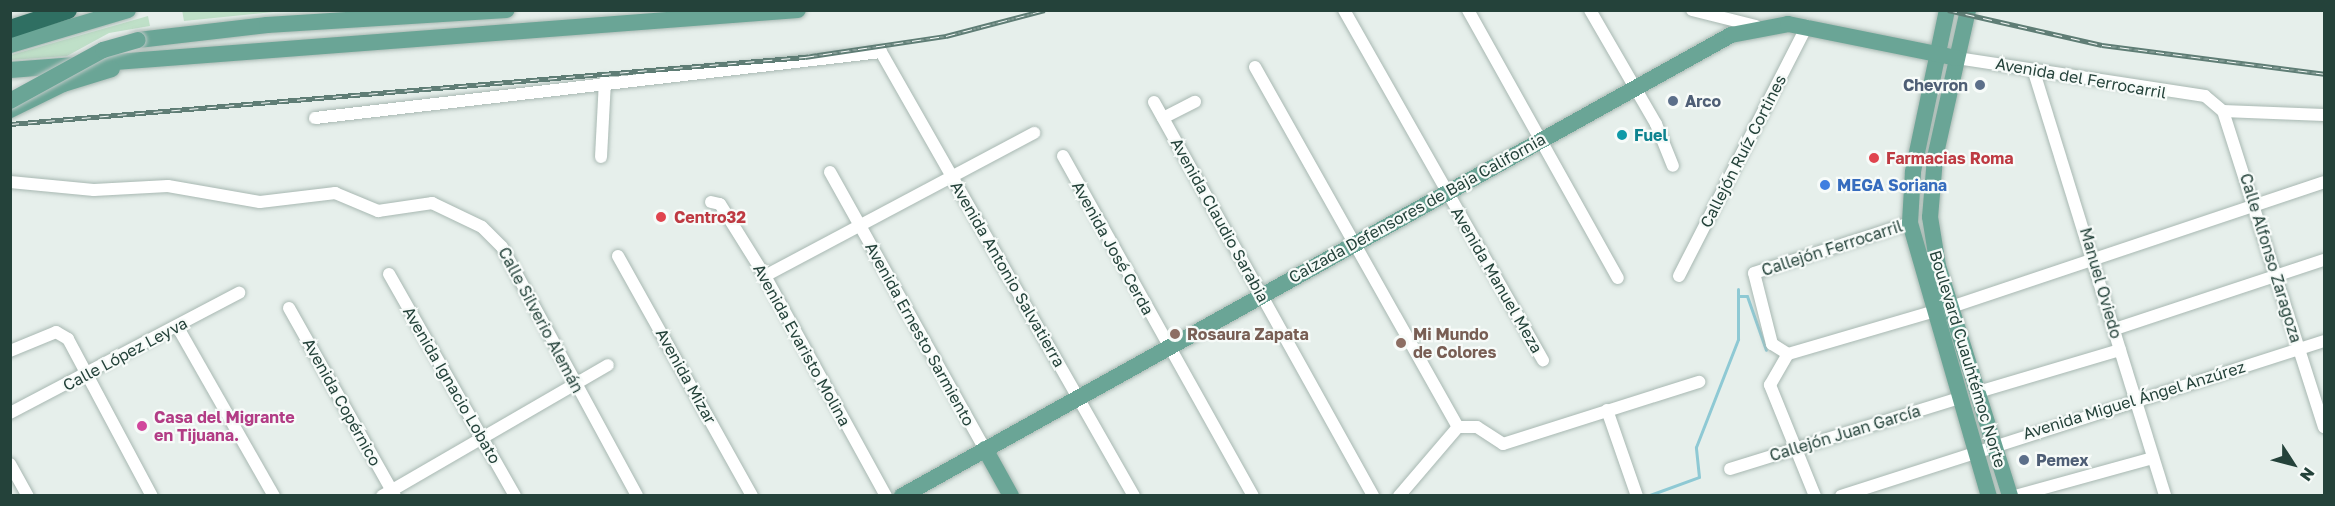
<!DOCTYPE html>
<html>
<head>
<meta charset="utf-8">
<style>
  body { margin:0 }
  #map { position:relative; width:2335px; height:506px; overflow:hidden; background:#e6efeb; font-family:"Golos Text",sans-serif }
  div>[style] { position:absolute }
  .green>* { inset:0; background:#bfe0c8 }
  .stream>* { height:3px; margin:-1.5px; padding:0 1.5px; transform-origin:1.5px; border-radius:1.5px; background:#8ec9d4 }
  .roads { filter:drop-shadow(0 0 2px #a8b8b2) drop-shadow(0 0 2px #a8b8b2) }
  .minor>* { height:12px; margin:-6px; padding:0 6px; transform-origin:6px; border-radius:6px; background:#fff }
  .major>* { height:16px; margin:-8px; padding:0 8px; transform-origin:8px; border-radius:8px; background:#6aa596 }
  .highway>* { height:18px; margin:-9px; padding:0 9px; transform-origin:9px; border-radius:9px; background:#2f6f62 }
  .rail>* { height:5px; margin-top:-2.5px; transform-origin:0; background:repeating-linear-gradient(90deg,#f7fbf9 0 9px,#5f7d75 0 18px); box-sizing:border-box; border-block:2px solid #5f7d75 }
  .bridges { filter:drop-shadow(0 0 2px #c2cac8) drop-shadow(0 0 2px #c2cac8) }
  .major-bridge>* { height:16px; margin:-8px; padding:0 8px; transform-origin:8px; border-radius:8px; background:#6aa596 }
  .dots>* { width:16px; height:16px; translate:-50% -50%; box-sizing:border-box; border:3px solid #f7fbf9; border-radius:50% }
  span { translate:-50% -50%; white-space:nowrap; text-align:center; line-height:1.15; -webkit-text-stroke:4.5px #f7fbf9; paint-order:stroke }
  .street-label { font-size:16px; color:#24423a }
  .service-label { font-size:16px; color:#4e5e75; font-weight:700 }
  .right { translate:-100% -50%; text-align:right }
  .left { translate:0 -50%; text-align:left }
  .culture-label { font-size:16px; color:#0d838f; font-weight:700 }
  .health-label { font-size:16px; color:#be3a42; font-weight:700 }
  .shop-label { font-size:16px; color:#366cbe; font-weight:700 }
  .education-label { font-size:16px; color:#785e54; font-weight:700 }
  .hotel-label { font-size:16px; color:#b23c85; font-weight:700 }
  .frame { position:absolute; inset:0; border:12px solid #24423a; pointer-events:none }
  .north { position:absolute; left:2263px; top:434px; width:60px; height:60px; -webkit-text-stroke:4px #f7fbf9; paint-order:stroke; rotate:126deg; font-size:16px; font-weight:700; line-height:24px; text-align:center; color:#24423a }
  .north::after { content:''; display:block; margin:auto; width:21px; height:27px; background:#24423a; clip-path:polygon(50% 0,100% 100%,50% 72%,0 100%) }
</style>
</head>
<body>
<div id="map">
  <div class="green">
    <i style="clip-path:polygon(182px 10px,283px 10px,283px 11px,184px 21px)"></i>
    <i style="clip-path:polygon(148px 16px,150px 26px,109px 33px,67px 56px,11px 60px,11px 55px)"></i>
  </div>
  <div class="stream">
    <i style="left:1738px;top:296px;width:9px"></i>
    <i style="left:1747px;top:296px;width:57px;rotate:70.6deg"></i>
    <i style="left:1647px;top:496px;width:55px;rotate:-20.1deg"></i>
    <i style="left:1699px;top:477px;width:30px;rotate:-96deg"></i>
    <i style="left:1696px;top:447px;width:116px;rotate:-68.7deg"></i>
    <i style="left:1738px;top:339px;width:50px;rotate:-90deg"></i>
  </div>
  <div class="roads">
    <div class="minor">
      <i style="left:1344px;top:10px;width:403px;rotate:60.4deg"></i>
      <i style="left:1468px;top:10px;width:307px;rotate:60.8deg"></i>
      <i style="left:1590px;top:10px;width:132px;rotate:59.9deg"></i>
      <i style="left:1656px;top:124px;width:45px;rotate:68deg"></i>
      <i style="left:1692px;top:10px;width:66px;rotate:14deg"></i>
      <i style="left:1957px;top:58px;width:251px;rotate:8.7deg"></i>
      <i style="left:2205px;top:96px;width:23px;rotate:40deg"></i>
      <i style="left:2223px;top:111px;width:332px;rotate:72.3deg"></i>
      <i style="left:1255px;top:67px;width:413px;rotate:60.6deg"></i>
      <i style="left:2034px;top:72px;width:444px;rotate:72.8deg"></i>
      <i style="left:1154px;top:102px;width:451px;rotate:60.9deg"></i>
      <i style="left:2223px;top:111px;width:101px;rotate:2.3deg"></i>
      <i style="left:315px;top:118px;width:570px;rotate:-6.65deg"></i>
      <i style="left:881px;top:52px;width:511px;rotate:60.32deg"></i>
      <i style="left:1163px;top:118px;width:36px;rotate:-27deg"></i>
      <i style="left:1063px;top:156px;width:389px;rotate:60.8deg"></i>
      <i style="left:601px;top:157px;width:76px;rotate:-87deg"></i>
      <i style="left:830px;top:172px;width:317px;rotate:60.8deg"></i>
      <i style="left:10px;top:182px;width:84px;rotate:5.4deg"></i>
      <i style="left:94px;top:190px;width:74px;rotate:-3.1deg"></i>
      <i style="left:168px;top:186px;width:93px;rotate:9.9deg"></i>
      <i style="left:260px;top:202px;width:76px;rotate:-6.8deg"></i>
      <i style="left:335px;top:193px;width:47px;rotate:22.7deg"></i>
      <i style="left:378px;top:211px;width:55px;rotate:-8.4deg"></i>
      <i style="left:432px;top:203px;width:55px;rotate:25.6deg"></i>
      <i style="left:482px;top:227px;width:28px;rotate:45deg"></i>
      <i style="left:502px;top:247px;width:283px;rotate:61.5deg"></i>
      <i style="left:711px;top:202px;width:9px;rotate:13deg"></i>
      <i style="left:720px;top:204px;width:85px;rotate:58deg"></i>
      <i style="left:765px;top:276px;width:251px;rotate:61.2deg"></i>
      <i style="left:618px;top:256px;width:275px;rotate:60.8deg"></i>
      <i style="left:389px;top:274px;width:255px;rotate:60.4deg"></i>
      <i style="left:765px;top:276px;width:305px;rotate:-28deg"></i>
      <i style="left:1679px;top:276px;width:281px;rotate:-62.9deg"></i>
      <i style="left:1951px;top:307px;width:393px;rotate:-18.5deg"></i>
      <i style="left:289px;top:308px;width:216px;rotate:60.6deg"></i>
      <i style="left:177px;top:326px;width:196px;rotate:60.3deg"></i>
      <i style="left:2115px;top:329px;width:220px;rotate:-18.3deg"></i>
      <i style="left:10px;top:351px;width:50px;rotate:-22.4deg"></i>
      <i style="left:56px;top:332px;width:14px;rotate:30deg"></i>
      <i style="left:68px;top:339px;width:178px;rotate:61.9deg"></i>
      <i style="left:1788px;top:354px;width:150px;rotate:-16.3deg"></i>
      <i style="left:1978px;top:392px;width:148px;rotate:-16.5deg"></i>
      <i style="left:1607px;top:410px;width:91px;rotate:70.8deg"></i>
      <i style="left:10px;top:413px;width:259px;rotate:-27.7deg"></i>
      <i style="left:1458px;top:427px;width:19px"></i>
      <i style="left:1477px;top:427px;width:31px;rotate:33deg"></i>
      <i style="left:1503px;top:444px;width:206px;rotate:-17.6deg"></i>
      <i style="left:10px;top:464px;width:37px;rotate:61deg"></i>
      <i style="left:1730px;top:469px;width:241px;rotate:-17.2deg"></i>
      <i style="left:382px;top:496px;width:261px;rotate:-30.1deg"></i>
      <i style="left:1399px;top:496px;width:91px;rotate:-49.5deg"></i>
      <i style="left:1815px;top:496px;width:120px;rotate:-112.1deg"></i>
      <i style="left:1770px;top:385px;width:36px;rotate:-60deg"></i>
      <i style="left:1788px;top:354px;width:19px;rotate:-148deg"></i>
      <i style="left:1772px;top:344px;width:73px;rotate:-104.2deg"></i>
      <i style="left:1754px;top:273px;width:164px;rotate:-17.8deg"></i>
      <i style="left:1841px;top:496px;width:507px;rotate:-17.79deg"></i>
      <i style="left:2015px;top:496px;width:143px;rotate:-15.4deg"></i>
    </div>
    <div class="major">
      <i style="left:1947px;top:10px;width:166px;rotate:101.9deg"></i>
      <i style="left:1913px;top:172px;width:51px;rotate:93.4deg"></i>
      <i style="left:1910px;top:223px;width:284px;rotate:73.9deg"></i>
      <i style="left:1968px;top:10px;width:152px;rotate:102.6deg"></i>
      <i style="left:1935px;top:158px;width:59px;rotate:94.8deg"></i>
      <i style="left:1930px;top:217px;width:50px;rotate:80.7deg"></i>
      <i style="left:1938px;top:266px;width:241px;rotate:72.6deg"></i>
      <i style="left:138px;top:40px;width:130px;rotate:-6.6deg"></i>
      <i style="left:267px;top:25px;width:240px;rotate:-3.6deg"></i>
      <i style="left:10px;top:45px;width:123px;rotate:-16.5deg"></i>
      <i style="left:10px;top:70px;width:790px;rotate:-4.35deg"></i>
      <i style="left:10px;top:110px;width:59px;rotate:-26.1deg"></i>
      <i style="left:63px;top:84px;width:51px;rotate:-17deg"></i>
      <i style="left:985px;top:449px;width:54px;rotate:61deg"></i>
      <i style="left:902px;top:496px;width:949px;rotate:-29.08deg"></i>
      <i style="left:1731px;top:35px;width:58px;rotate:-10.9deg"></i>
      <i style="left:1788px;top:24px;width:172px;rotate:11.4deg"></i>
    </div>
    <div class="highway">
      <i style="left:10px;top:29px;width:61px;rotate:-18.1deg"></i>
    </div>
  </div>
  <div class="rail">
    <i style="left:1948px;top:10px;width:158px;rotate:12.8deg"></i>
    <i style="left:2102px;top:45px;width:224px;rotate:7.4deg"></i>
    <i style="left:10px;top:124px;width:798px;rotate:-4.82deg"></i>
    <i style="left:805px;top:57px;width:143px;rotate:-8.5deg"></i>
    <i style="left:946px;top:36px;width:102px;rotate:-14.7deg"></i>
  </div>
  <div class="bridges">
    <div class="major-bridge">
      <i style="left:10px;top:101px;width:106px;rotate:-28.7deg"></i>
      <i style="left:103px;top:50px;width:36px;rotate:-16deg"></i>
    </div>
  </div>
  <div class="dots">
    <i style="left:1980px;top:85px;background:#5c6f8a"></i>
    <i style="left:1673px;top:101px;background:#5c6f8a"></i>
    <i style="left:1622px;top:135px;background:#0f9aa8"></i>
    <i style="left:1874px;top:158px;background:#e0444e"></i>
    <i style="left:1825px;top:185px;background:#3f7fe0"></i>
    <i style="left:661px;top:217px;background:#e0444e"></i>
    <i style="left:1175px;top:334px;background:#8d6e63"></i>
    <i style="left:1401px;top:343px;background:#8d6e63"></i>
    <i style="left:142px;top:426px;background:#d1479c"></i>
    <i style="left:2024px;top:460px;background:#5c6f8a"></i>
  </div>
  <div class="street-label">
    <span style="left:2081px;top:78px;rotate:10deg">Avenida del Ferrocarril</span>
    <span style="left:1743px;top:151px;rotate:-63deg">Callejón Ruíz Cortines</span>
    <span style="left:1417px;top:208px;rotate:-29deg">Calzada Defensores de Baja California</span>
    <span style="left:1220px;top:220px;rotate:61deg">Avenida Claudio Sarabia</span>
    <span style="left:1113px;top:248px;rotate:61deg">Avenida José Cerda</span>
    <span style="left:1832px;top:248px;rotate:-18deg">Callejón Ferrocarril</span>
    <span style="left:2271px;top:258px;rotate:73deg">Calle Alfonso Zaragoza</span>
    <span style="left:1008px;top:274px;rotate:60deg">Avenida Antonio Salvatierra</span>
    <span style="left:1497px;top:280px;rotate:60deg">Avenida Manuel Meza</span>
    <span style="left:2101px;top:283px;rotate:74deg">Manuel Oviedo</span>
    <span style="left:541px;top:320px;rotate:62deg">Calle Silverio Alemán</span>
    <span style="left:920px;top:334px;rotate:61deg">Avenida Ernesto Sarmiento</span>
    <span style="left:802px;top:345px;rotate:61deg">Avenida Evaristo Molina</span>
    <span style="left:125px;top:354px;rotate:-28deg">Calle López Leyva</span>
    <span style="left:1968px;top:359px;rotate:73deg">Boulevard Cuauhtémoc Norte</span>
    <span style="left:686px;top:376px;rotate:61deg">Avenida Mizar</span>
    <span style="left:452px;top:385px;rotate:60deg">Avenida Ignacio Lobato</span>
    <span style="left:2134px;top:400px;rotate:-17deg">Avenida Miguel Ángel Anzúrez</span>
    <span style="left:342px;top:402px;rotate:61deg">Avenida Copérnico</span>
    <span style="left:1845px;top:433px;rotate:-17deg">Callejón Juan García</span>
  </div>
  <div class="service-label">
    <span class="right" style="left:1968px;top:85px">Chevron</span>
    <span class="left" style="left:1685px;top:101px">Arco</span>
    <span class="left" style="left:2036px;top:460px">Pemex</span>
  </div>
  <div class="culture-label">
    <span class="left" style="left:1634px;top:135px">Fuel</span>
  </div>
  <div class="health-label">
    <span class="left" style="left:1886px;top:158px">Farmacias Roma</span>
    <span class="left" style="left:674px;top:217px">Centro32</span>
  </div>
  <div class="shop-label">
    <span class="left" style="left:1837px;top:185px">MEGA Soriana</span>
  </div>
  <div class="education-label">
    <span class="left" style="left:1187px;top:334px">Rosaura Zapata</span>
    <span class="left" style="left:1413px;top:343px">Mi Mundo<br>de Colores</span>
  </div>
  <div class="hotel-label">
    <span class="left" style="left:154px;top:426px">Casa del Migrante<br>en Tijuana.</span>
  </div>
  <div class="frame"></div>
  <div class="north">N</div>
</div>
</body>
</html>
